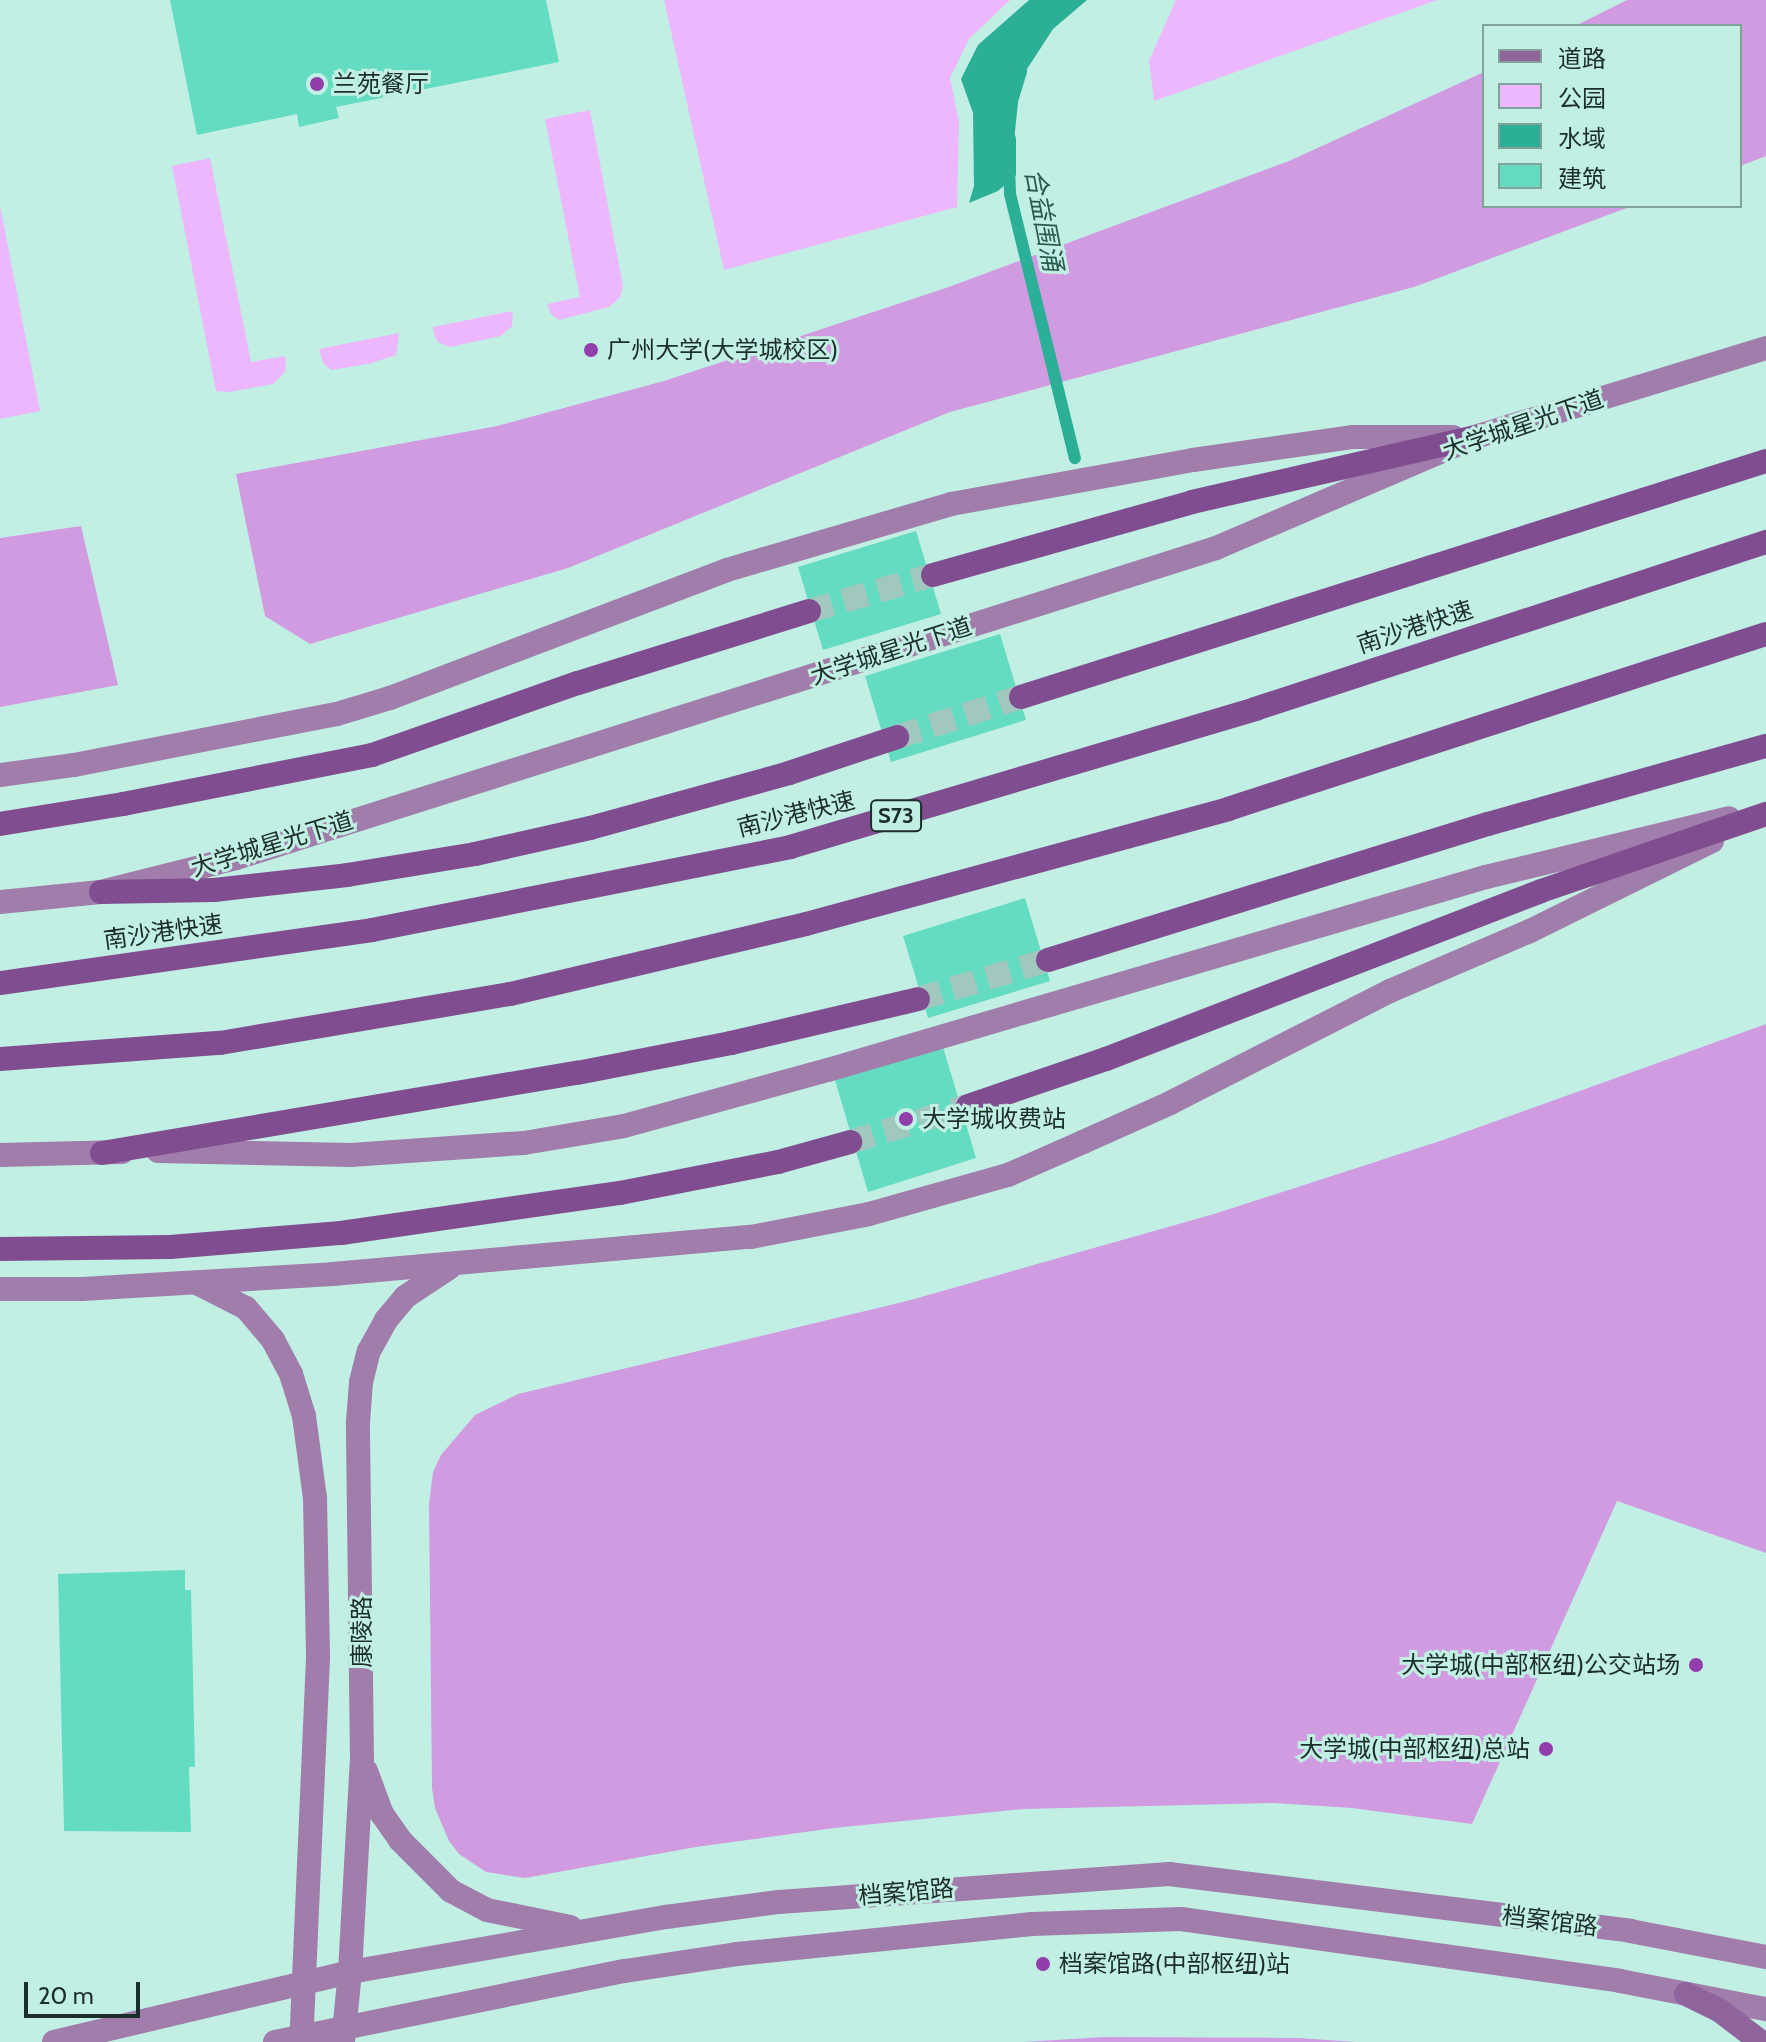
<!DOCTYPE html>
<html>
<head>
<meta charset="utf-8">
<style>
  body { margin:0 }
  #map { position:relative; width:1766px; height:2042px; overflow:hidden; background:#c2efe3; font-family:Cabin,"Noto Sans SC",sans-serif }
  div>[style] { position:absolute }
  .green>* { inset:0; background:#ecb7fc }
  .forest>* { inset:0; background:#d19be2 }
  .water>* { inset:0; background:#2caf97 }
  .stream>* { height:12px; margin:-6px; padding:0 6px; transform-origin:6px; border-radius:6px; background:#2caf97 }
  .building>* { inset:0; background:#64dcc2 }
  .highway-tunnel>* { height:24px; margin-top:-12px; transform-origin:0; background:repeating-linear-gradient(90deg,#a1c8be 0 24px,transparent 0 36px) }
  .secondary>* { height:24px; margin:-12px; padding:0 12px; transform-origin:12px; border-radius:12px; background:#a07dab }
  .primary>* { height:24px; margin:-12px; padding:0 12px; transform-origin:12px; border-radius:12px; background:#8f649d }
  .highway>* { height:24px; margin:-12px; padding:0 12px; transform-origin:12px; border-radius:12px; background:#804e90 }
  .dots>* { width:22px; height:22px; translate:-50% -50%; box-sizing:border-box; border:4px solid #c2efe3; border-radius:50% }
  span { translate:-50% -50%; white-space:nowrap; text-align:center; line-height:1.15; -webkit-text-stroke:6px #c2efe3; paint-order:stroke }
  .shield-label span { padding:2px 6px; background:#c2efe3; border:2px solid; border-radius:6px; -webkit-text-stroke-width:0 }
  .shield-label { font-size:22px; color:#1c2e29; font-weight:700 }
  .poi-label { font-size:24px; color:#1c2e29 }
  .left { translate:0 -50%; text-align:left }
  .right { translate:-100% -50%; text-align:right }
  .street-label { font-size:24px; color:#1c2e29 }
  .water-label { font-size:26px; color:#275a4f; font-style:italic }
  .legend { position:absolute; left:1482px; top:24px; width:260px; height:184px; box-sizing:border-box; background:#c2efe3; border:2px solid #80a299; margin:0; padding:10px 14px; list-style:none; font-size:24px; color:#1c2e29 }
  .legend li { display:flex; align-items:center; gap:16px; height:40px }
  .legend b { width:40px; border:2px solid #80a299 }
  .scale { position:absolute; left:24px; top:1982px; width:116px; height:36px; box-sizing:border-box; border:4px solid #1c2e29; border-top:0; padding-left:10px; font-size:24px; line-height:28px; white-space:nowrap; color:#1c2e29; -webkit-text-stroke:6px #c2efe3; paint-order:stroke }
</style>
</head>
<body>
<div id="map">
  <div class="green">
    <i style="clip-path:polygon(664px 0,1010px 0,969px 39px,950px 78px,959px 122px,957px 207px,724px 270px)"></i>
    <i style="clip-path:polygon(1176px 0,1437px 0,1154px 101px,1149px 61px)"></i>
    <i style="clip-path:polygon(590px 110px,623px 286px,620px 297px,609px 307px,559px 320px,551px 314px,547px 304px,580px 297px,545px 119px)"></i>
    <i style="clip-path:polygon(210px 158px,251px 362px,285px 356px,286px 360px,285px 372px,273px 384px,229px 392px,216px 391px,172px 166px)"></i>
    <i style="clip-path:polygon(0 206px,40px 411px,0 419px)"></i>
    <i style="clip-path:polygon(513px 311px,512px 326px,501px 336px,450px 347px,438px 342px,434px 334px,433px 327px)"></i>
    <i style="clip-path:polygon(399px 333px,396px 355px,368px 364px,331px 370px,323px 363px,319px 349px)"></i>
  </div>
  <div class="forest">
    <i style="clip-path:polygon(1627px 0,1766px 0,1766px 156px,1740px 166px,1740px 26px,1575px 26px)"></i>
    <i style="clip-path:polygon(1484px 72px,1484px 206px,1632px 206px,1414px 287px,950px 412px,568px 568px,310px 644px,265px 616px,236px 474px,497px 426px,664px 381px,946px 288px,1289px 161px)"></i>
    <i style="clip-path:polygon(81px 526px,118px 685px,0 707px,0 538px)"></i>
    <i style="clip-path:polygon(1766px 1024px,1766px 1553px,1617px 1501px,1472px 1824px,1352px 1808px,1274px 1803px,1024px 1809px,834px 1828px,696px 1847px,525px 1878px,486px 1872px,459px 1854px,449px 1841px,435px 1808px,432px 1788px,429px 1504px,433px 1472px,441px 1455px,475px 1415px,518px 1394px,907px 1301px,1214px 1214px,1443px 1140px)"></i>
    <i style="clip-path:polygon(1104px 2037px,1299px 2038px,1355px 2042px,1023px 2042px)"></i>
  </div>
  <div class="water">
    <i style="clip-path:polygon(1029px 0,1087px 0,1053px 29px,1007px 100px,1016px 139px,1016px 175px,998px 191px,969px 203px,974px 186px,973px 113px,961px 79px,978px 45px)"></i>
  </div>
  <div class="stream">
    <i style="left:1009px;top:131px;width:30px;rotate:-84deg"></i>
    <i style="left:1012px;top:101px;width:31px;rotate:-73deg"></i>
    <i style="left:1009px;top:165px;width:29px;rotate:88deg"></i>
    <i style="left:1010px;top:194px;width:272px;rotate:76.2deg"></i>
  </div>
  <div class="building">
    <i style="clip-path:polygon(170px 0,546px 0,559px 62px,336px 107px,339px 118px,299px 127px,297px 114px,197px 135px)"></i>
    <i style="clip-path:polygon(916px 531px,941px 614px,823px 650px,798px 567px)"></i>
    <i style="clip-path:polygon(1000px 634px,1026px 720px,891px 762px,865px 676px)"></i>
    <i style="clip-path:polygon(1025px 898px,1050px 981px,928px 1018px,903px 936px)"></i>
    <i style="clip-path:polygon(943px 1047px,976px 1158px,868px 1192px,835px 1080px)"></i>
    <i style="clip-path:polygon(185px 1570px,185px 1590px,191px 1590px,195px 1767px,189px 1767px,191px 1832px,64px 1831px,58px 1574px)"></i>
  </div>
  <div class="highway-tunnel">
    <i style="left:809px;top:611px;width:129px;rotate:-16.2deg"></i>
    <i style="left:897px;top:737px;width:130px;rotate:-17.9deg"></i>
    <i style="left:918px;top:999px;width:136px;rotate:-16.7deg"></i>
    <i style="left:850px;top:1142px;width:123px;rotate:-17deg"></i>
  </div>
  <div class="secondary">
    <i style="left:0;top:775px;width:75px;rotate:-7.7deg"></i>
    <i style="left:74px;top:765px;width:268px;rotate:-11deg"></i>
    <i style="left:337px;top:714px;width:55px;rotate:-16.8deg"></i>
    <i style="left:390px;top:698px;width:360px;rotate:-20.8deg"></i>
    <i style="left:727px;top:570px;width:234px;rotate:-16.4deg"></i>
    <i style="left:951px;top:504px;width:246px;rotate:-10.3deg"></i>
    <i style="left:1193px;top:460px;width:162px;rotate:-8.2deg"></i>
    <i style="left:1353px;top:437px;width:100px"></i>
    <i style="left:0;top:902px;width:101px;rotate:-5.7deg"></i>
    <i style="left:101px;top:892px;width:139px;rotate:-14.1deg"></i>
    <i style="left:236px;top:858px;width:1028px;rotate:-17.55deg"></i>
    <i style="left:1216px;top:548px;width:282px;rotate:-23.2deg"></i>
    <i style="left:1475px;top:437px;width:304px;rotate:-17deg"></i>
    <i style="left:158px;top:1151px;width:193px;rotate:1.2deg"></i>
    <i style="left:351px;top:1155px;width:173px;rotate:-4deg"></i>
    <i style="left:524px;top:1143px;width:101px;rotate:-9.6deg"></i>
    <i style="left:624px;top:1126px;width:212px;rotate:-15.4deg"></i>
    <i style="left:828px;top:1070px;width:686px;rotate:-16.35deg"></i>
    <i style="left:1486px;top:877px;width:250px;rotate:-13.6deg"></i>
    <i style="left:0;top:1155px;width:122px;rotate:-1.4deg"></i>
    <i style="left:199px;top:1284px;width:53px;rotate:27.1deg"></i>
    <i style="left:246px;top:1308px;width:42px;rotate:49.8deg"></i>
    <i style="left:273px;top:1340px;width:38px;rotate:62deg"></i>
    <i style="left:291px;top:1374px;width:44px;rotate:72.8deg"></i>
    <i style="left:304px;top:1416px;width:83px;rotate:82.4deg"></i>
    <i style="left:315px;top:1498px;width:160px;rotate:88.9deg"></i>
    <i style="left:318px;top:1658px;width:384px;rotate:92.5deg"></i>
    <i style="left:0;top:1289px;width:82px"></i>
    <i style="left:82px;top:1289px;width:251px;rotate:-3.4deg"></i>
    <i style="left:333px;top:1274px;width:420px;rotate:-5.1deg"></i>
    <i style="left:751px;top:1237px;width:120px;rotate:-11deg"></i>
    <i style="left:869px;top:1214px;width:144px;rotate:-15.7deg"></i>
    <i style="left:1008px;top:1175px;width:82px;rotate:-23.7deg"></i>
    <i style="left:1083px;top:1142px;width:95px;rotate:-24.1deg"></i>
    <i style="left:1170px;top:1103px;width:247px;rotate:-27deg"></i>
    <i style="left:1390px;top:991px;width:152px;rotate:-23.2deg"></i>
    <i style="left:1530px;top:931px;width:203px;rotate:-26.3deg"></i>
    <i style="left:366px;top:1771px;width:46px;rotate:69.6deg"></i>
    <i style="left:382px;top:1814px;width:32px;rotate:55deg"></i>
    <i style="left:400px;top:1840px;width:72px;rotate:45deg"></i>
    <i style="left:451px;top:1891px;width:41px;rotate:27.8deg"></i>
    <i style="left:487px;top:1910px;width:85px;rotate:11.6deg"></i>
    <i style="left:54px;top:2042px;width:304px;rotate:-13.3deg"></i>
    <i style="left:350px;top:1972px;width:321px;rotate:-9.9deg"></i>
    <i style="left:666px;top:1917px;width:114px;rotate:-7.6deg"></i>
    <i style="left:779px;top:1902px;width:391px;rotate:-4.1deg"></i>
    <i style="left:1169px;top:1874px;width:465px;rotate:7deg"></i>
    <i style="left:1630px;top:1931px;width:138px;rotate:10.8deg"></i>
    <i style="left:275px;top:2042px;width:357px;rotate:-11.5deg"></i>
    <i style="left:625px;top:1971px;width:113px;rotate:-8.6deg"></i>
    <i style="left:737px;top:1954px;width:297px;rotate:-5.8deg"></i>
    <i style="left:1032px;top:1924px;width:149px;rotate:-1.9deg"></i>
    <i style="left:1181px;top:1919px;width:443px;rotate:8deg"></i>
    <i style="left:1620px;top:1981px;width:149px;rotate:10.9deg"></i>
    <i style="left:343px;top:2042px;width:70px;rotate:-84.3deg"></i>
    <i style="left:350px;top:1972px;width:212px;rotate:-86.8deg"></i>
    <i style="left:362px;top:1760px;width:338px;rotate:-90.7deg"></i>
    <i style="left:358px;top:1422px;width:40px;rotate:-85.7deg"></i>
    <i style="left:361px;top:1382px;width:32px;rotate:-76deg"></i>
    <i style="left:369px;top:1351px;width:35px;rotate:-61deg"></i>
    <i style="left:386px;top:1320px;width:30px;rotate:-50deg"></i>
    <i style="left:405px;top:1297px;width:53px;rotate:-33.4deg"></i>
  </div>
  <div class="primary">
    <i style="left:1686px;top:1994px;width:37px;rotate:26deg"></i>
    <i style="left:1719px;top:2010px;width:53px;rotate:37.3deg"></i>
  </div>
  <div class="highway">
    <i style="left:933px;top:575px;width:269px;rotate:-15.7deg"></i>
    <i style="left:1192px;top:502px;width:290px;rotate:-12.9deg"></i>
    <i style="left:1021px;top:697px;width:781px;rotate:-17.58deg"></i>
    <i style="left:0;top:824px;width:125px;rotate:-9.2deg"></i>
    <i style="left:123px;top:804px;width:254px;rotate:-11.1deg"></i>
    <i style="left:372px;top:755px;width:218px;rotate:-19.3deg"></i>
    <i style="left:578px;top:683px;width:242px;rotate:-17.3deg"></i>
    <i style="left:101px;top:892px;width:113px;rotate:-1deg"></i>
    <i style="left:214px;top:890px;width:134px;rotate:-6.4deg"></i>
    <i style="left:347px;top:875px;width:130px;rotate:-9.3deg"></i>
    <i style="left:475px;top:854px;width:118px;rotate:-12.7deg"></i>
    <i style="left:590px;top:828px;width:206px;rotate:-15.4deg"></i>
    <i style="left:789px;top:773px;width:114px;rotate:-18.4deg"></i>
    <i style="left:1048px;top:960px;width:461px;rotate:-17.2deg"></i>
    <i style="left:1488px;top:824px;width:289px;rotate:-15.7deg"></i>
    <i style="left:0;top:983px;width:376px;rotate:-8.1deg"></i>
    <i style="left:372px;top:930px;width:426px;rotate:-11.2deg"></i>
    <i style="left:790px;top:847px;width:485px;rotate:-16.5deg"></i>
    <i style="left:1255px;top:709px;width:538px;rotate:-18.1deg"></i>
    <i style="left:0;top:1059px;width:221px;rotate:-4.2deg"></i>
    <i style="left:220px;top:1043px;width:294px;rotate:-9.6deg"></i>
    <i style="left:510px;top:994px;width:304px;rotate:-13.3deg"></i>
    <i style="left:806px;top:924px;width:437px;rotate:-15.2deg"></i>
    <i style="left:1228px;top:809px;width:566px;rotate:-18.02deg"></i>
    <i style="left:968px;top:1106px;width:146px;rotate:-18.8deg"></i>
    <i style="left:1106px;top:1059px;width:466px;rotate:-21.1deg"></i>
    <i style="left:1541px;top:891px;width:238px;rotate:-18.9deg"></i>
    <i style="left:102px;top:1153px;width:482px;rotate:-9.6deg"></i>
    <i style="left:577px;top:1073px;width:157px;rotate:-11deg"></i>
    <i style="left:731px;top:1043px;width:192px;rotate:-13.2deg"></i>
    <i style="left:0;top:1249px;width:170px;rotate:-0.7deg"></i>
    <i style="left:170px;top:1247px;width:172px;rotate:-4.7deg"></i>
    <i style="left:341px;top:1233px;width:282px;rotate:-8.2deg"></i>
    <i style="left:620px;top:1193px;width:161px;rotate:-11.1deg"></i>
    <i style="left:778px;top:1162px;width:75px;rotate:-15.5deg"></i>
  </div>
  <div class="dots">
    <i style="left:317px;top:84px;background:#923daa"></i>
    <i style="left:591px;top:350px;background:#923daa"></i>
    <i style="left:906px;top:1119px;background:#923daa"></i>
    <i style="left:1696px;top:1665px;background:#923daa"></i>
    <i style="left:1546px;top:1749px;background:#923daa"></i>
    <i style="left:1043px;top:1964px;background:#923daa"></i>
  </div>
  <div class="shield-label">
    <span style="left:896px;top:816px">S73</span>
  </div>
  <div class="poi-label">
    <span class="left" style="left:333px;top:84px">兰苑餐厅</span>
    <span class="left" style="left:607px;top:350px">广州大学(大学城校区)</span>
    <span class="left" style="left:922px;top:1119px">大学城收费站</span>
    <span class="right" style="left:1680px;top:1665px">大学城(中部枢纽)公交站场</span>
    <span class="right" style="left:1530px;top:1749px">大学城(中部枢纽)总站</span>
    <span class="left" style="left:1059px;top:1964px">档案馆路(中部枢纽)站</span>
  </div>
  <div class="street-label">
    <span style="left:1523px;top:425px;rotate:-19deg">大学城星光下道</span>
    <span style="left:1415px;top:627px;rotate:-18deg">南沙港快速</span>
    <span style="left:891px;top:651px;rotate:-18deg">大学城星光下道</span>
    <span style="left:796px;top:814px;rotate:-14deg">南沙港快速</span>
    <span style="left:272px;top:844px;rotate:-17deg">大学城星光下道</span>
    <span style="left:163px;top:932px;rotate:-8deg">南沙港快速</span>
    <span style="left:362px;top:1632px;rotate:-90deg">康陵路</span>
    <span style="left:906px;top:1892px;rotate:-5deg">档案馆路</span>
    <span style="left:1550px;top:1921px;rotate:7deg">档案馆路</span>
  </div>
  <div class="water-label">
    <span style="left:1043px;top:220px;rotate:79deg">合益围涌</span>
  </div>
  <ul class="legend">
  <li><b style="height:10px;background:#8f649d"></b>道路</li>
  <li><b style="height:22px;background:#ecb7fc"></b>公园</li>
  <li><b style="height:22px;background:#2caf97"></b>水域</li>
  <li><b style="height:22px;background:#64dcc2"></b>建筑</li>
  </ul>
  <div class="scale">20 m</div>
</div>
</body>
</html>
